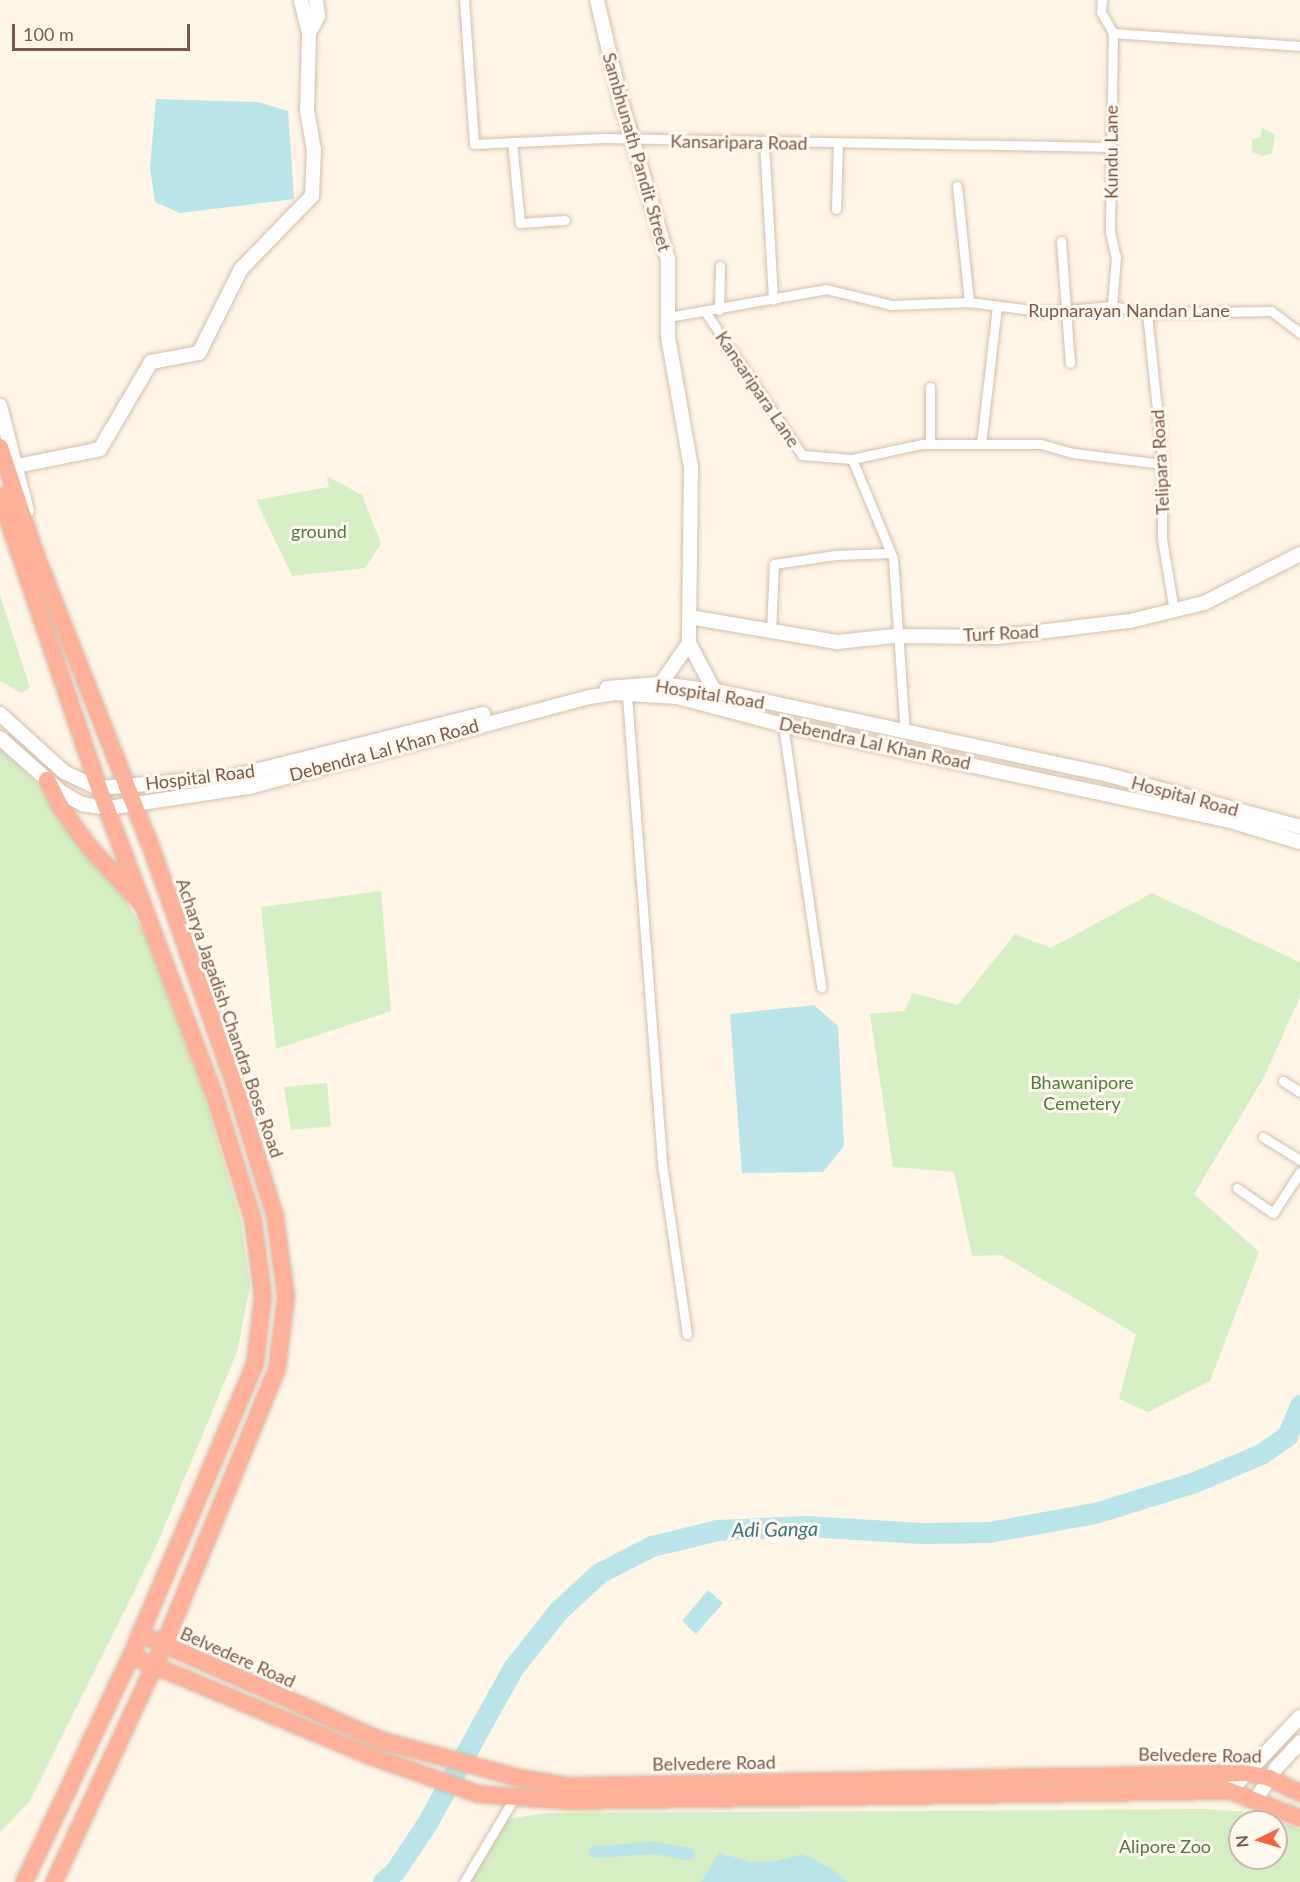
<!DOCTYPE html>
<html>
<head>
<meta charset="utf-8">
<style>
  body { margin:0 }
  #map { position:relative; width:1300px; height:1882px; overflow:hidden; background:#fef5e6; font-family:Lato,sans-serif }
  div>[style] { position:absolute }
  .green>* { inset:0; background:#d5eec3 }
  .water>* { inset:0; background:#b8e4ea }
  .canal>* { height:12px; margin:-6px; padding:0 6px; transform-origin:6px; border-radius:6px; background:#b8e4ea }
  .river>* { height:21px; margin:-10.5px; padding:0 10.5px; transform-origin:10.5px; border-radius:10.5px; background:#b8e4ea }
  .roads { filter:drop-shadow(0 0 2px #d4bead) drop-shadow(0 0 2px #d4bead) }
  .street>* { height:9px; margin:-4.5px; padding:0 4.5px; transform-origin:4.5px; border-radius:4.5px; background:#fff }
  .secondary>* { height:14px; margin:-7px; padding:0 7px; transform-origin:7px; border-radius:7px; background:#fff }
  .highway>* { height:16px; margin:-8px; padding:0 8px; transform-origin:8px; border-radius:8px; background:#feb198 }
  span { translate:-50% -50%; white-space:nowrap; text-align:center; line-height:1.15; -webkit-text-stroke:6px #fff8ef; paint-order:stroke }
  .street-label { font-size:18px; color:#7b5948 }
  .park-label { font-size:18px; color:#4f7c3c }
  .water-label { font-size:20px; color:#3a7682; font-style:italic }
  .north { position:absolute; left:1228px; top:1810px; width:60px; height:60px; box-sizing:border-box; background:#fff8ef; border:2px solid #cab8ac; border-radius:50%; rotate:265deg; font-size:16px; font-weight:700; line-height:24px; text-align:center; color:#7b5948 }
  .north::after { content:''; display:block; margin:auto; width:21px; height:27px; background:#f36740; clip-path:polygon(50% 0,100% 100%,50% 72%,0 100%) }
  .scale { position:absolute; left:12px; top:24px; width:178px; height:27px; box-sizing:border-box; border:3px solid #7b5948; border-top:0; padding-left:8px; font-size:18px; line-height:21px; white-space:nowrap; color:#7b5948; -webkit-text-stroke:4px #fff8ef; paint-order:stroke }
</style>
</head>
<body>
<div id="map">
  <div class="green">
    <i style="clip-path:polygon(1262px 128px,1275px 135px,1272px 153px,1263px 156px,1252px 152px,1252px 140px,1260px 137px)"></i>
    <i style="clip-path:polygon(327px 476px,362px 495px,381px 544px,365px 568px,292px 576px,256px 500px,329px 487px)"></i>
    <i style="clip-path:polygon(0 595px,30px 688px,22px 693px,0 681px)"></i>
    <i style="clip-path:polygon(0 747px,80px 826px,144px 931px,202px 1088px,241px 1221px,250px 1286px,237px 1352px,155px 1549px,30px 1801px,0 1832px)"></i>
    <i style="clip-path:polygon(381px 891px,391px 1011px,276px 1049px,261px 907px)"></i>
    <i style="clip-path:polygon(1152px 893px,1300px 962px,1300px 997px,1264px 1077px,1194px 1194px,1259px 1252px,1210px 1381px,1148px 1412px,1119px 1399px,1136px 1334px,1001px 1255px,972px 1256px,954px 1172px,893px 1167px,870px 1014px,904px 1011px,913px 993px,958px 1005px,1015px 934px,1051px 948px)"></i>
    <i style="clip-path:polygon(327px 1083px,331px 1126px,291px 1130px,284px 1087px)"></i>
    <i style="clip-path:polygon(evenodd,1205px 1809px,1251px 1812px,1300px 1829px,1300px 1882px,471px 1882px,507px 1819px,548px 1813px,1205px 1809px,1240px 1822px,1276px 1822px,1276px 1858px,1240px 1858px,1240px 1822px)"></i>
  </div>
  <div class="water">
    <i style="clip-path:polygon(156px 99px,258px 102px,288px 111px,294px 199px,180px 213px,155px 202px,150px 168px)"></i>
    <i style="clip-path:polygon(814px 1005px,838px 1026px,844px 1146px,823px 1172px,742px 1173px,730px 1014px)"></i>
    <i style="clip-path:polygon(708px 1590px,723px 1603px,696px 1634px,682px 1621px)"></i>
    <i style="clip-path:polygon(719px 1853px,751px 1862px,777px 1861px,803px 1854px,834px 1870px,847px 1882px,701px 1882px)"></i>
  </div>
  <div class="canal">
    <i style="left:595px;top:1852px;width:59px;rotate:-3.9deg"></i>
    <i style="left:654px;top:1848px;width:35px;rotate:10deg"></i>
  </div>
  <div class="river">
    <i style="left:383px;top:1882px;width:16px;rotate:-43deg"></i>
    <i style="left:395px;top:1871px;width:58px;rotate:-56.3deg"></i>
    <i style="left:427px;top:1823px;width:177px;rotate:-61deg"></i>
    <i style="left:513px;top:1668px;width:71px;rotate:-51.8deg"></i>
    <i style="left:557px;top:1612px;width:57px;rotate:-42.9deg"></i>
    <i style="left:599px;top:1573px;width:59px;rotate:-27deg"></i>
    <i style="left:652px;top:1546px;width:67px;rotate:-13.8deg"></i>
    <i style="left:717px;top:1530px;width:88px;rotate:-2.6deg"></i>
    <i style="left:805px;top:1526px;width:117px;rotate:3.4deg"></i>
    <i style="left:922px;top:1533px;width:67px;rotate:-0.9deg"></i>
    <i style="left:989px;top:1532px;width:108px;rotate:-10.2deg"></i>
    <i style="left:1095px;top:1513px;width:102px;rotate:-17.2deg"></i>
    <i style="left:1192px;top:1483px;width:75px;rotate:-22.8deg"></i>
    <i style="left:1261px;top:1454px;width:32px;rotate:-35deg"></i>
    <i style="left:1287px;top:1436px;width:34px;rotate:-67deg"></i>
  </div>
  <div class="roads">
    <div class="street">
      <i style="left:464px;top:0;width:144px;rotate:86deg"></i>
      <i style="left:474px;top:144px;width:129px;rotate:-2.7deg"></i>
      <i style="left:603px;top:138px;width:509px;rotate:1.01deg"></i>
      <i style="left:1102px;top:0;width:12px;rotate:95deg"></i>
      <i style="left:1101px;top:12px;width:24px;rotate:60deg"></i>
      <i style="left:1113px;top:33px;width:199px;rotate:90.9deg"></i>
      <i style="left:1110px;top:232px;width:26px;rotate:77deg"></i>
      <i style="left:1116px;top:257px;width:49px;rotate:94.7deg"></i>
      <i style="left:1113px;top:33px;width:187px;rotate:4deg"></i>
      <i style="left:512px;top:142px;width:81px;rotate:84.4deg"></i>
      <i style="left:520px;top:223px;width:45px;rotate:-3.8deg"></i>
      <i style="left:764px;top:142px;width:158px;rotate:86.7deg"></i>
      <i style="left:957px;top:186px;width:117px;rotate:84.1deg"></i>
      <i style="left:836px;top:209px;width:66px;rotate:-88.3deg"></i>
      <i style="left:1061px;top:241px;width:122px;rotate:85.8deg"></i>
      <i style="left:719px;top:310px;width:44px;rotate:-88.7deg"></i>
      <i style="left:706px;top:313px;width:171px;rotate:55.9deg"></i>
      <i style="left:802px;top:455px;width:50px;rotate:4.6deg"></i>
      <i style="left:852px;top:459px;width:72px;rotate:-12.1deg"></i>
      <i style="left:922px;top:444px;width:119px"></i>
      <i style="left:1041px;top:444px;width:33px;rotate:16deg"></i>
      <i style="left:1073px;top:453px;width:90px;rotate:7deg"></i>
      <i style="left:1147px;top:313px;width:146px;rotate:84.1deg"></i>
      <i style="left:1162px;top:458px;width:81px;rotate:90deg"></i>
      <i style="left:1162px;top:539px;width:73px;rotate:80.5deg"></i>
      <i style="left:668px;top:317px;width:160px;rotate:-10deg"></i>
      <i style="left:826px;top:289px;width:67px;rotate:13.8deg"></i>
      <i style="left:891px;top:305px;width:78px;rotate:-2.2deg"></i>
      <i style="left:969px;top:302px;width:79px;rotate:7.3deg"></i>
      <i style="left:1047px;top:312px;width:65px;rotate:-5.3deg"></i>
      <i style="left:1112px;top:306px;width:36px;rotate:11deg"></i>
      <i style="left:1147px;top:313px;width:124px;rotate:-0.9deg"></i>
      <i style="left:1271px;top:311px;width:36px;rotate:37deg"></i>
      <i style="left:930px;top:387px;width:57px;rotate:90deg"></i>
      <i style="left:981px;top:444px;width:139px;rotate:-83.4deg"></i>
      <i style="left:852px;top:459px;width:107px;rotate:67.5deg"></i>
      <i style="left:893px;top:558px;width:174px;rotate:86.1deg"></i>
      <i style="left:771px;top:632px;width:68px;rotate:-87.5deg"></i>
      <i style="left:774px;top:564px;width:62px;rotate:-8.4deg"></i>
      <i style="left:835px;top:555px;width:55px;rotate:-2.1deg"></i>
      <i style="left:627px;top:696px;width:475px;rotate:85.7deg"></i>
      <i style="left:663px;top:1170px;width:166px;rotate:81.7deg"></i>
      <i style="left:783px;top:725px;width:265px;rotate:81.7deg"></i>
      <i style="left:1283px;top:1081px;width:20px;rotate:33deg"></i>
      <i style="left:1263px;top:1137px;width:44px;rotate:31.9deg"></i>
      <i style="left:1237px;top:1188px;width:44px;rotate:34.8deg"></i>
      <i style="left:1273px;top:1213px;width:49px;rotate:-56.6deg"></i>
      <i style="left:464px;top:1882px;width:98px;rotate:-59.2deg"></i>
    </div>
    <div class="secondary">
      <i style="left:597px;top:0;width:101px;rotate:76.8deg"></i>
      <i style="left:620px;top:98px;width:168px;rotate:73.4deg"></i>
      <i style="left:668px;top:259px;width:78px;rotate:90deg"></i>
      <i style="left:668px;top:337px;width:133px;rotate:80deg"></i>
      <i style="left:691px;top:468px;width:175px;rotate:90.7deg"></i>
      <i style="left:689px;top:643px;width:60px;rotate:62.2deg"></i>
      <i style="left:309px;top:33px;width:19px;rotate:-62deg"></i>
      <i style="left:318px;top:16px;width:16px;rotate:-97deg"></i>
      <i style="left:0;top:406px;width:108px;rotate:75.6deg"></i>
      <i style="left:7px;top:468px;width:95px;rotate:-11.5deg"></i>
      <i style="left:100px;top:449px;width:101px;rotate:-59.6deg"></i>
      <i style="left:151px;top:362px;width:49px;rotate:-10.6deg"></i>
      <i style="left:199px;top:353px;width:94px;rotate:-63.4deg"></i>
      <i style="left:241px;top:269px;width:102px;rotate:-45.8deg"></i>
      <i style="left:312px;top:196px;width:46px;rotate:-87.5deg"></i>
      <i style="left:314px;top:150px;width:39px;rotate:-100deg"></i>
      <i style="left:307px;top:112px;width:79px;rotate:-88.5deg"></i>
      <i style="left:309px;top:33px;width:34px;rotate:-104deg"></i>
      <i style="left:689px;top:617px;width:150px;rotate:9.6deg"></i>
      <i style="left:837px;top:642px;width:58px;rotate:-5.9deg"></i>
      <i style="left:895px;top:636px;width:102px;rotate:0.6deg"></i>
      <i style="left:997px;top:637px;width:134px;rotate:-6.9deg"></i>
      <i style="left:1130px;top:621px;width:76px;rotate:-13.7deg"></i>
      <i style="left:1204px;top:603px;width:108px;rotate:-27deg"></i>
      <i style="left:607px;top:688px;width:53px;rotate:-4.3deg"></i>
      <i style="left:660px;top:684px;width:57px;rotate:7deg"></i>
      <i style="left:717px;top:691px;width:397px;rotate:12.1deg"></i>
      <i style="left:1105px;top:774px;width:202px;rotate:15.2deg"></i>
      <i style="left:658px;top:688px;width:55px;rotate:-55.4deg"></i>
      <i style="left:0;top:714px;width:86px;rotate:42.2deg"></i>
      <i style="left:64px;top:772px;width:38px;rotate:25deg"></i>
      <i style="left:99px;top:788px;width:132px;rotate:-4.8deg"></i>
      <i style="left:231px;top:777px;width:260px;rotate:-14deg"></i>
      <i style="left:0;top:738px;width:81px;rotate:41.5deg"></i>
      <i style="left:61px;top:792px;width:24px;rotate:30deg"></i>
      <i style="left:82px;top:804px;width:26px;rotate:9deg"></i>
      <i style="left:108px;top:808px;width:143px;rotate:-8.5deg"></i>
      <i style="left:249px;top:787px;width:353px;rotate:-14.8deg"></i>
      <i style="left:590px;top:697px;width:24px;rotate:-9deg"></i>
      <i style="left:614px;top:693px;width:63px;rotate:3.6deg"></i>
      <i style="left:677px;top:697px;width:110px;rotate:14.8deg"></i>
      <i style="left:783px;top:725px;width:454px;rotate:12.1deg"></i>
      <i style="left:1227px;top:820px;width:76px;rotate:16.8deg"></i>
      <i style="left:1230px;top:1791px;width:102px;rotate:-46.6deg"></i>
      <i style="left:1256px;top:1799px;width:38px;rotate:-57deg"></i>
      <i style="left:1277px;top:1767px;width:34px;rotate:-47deg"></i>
    </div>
    <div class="highway">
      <i style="left:0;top:447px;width:112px;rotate:71.7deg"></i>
      <i style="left:35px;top:553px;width:316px;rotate:68.5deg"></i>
      <i style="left:151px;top:847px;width:253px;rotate:70.6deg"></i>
      <i style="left:235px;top:1086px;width:136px;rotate:72.9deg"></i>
      <i style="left:275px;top:1216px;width:81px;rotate:82.2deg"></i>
      <i style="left:286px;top:1296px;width:74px;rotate:97deg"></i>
      <i style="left:277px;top:1369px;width:298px;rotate:112.3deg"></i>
      <i style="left:164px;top:1645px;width:261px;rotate:114.9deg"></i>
      <i style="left:0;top:496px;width:308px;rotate:71.3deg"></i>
      <i style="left:99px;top:788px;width:327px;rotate:69.4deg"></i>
      <i style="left:214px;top:1094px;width:132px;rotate:72.8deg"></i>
      <i style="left:253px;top:1220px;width:77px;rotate:82.5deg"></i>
      <i style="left:263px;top:1296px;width:68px;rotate:96.7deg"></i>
      <i style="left:255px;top:1364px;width:317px;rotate:113deg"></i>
      <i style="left:131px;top:1656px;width:250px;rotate:115.3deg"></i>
      <i style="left:47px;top:780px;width:29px;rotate:63deg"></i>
      <i style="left:60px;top:806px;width:52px;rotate:54.5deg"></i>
      <i style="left:90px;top:848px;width:74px;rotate:47.2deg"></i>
      <i style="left:140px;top:1634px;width:262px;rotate:23.8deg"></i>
      <i style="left:380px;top:1740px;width:144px;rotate:15.3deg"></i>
      <i style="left:519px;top:1778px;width:51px;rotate:9.1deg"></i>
      <i style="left:569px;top:1786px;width:677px;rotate:-1.1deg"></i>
      <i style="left:1246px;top:1773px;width:24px;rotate:12deg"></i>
      <i style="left:1269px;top:1778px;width:34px;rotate:26deg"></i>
      <i style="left:131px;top:1656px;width:262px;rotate:22.7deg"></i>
      <i style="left:373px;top:1757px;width:111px;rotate:19.4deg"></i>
      <i style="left:478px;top:1794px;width:91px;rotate:4.4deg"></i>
      <i style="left:569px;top:1801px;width:661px;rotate:-0.87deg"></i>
      <i style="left:1230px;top:1791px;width:75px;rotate:21.1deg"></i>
    </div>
  </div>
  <div class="street-label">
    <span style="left:739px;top:142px;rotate:1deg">Kansaripara Road</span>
    <span style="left:637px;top:152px;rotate:74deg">Sambhunath Pandit Street</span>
    <span style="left:1111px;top:152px;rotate:-90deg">Kundu Lane</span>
    <span style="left:1129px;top:310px">Rupnarayan Nandan Lane</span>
    <span style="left:758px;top:389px;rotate:56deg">Kansaripara Lane</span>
    <span style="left:1160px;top:462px;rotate:-93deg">Telipara Road</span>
    <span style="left:1001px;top:633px;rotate:-3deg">Turf Road</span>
    <span style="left:710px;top:694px;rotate:9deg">Hospital Road</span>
    <span style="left:875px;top:743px;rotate:12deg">Debendra Lal Khan Road</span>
    <span style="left:384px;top:750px;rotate:-15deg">Debendra Lal Khan Road</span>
    <span style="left:200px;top:777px;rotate:-7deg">Hospital Road</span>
    <span style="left:1185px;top:796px;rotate:15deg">Hospital Road</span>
    <span style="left:230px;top:1018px;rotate:71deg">Acharya Jagadish Chandra Bose Road</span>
    <span style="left:238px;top:1657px;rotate:24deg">Belvedere Road</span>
    <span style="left:1200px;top:1755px;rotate:1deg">Belvedere Road</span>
    <span style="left:714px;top:1763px;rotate:-1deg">Belvedere Road</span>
  </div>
  <div class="park-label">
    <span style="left:319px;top:531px">ground</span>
    <span style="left:1082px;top:1093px">Bhawanipore<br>Cemetery</span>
    <span style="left:1165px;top:1846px">Alipore Zoo</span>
  </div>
  <div class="water-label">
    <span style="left:775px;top:1529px;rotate:-1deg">Adi Ganga</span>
  </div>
  <div class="north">N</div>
  <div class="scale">100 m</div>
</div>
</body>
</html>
